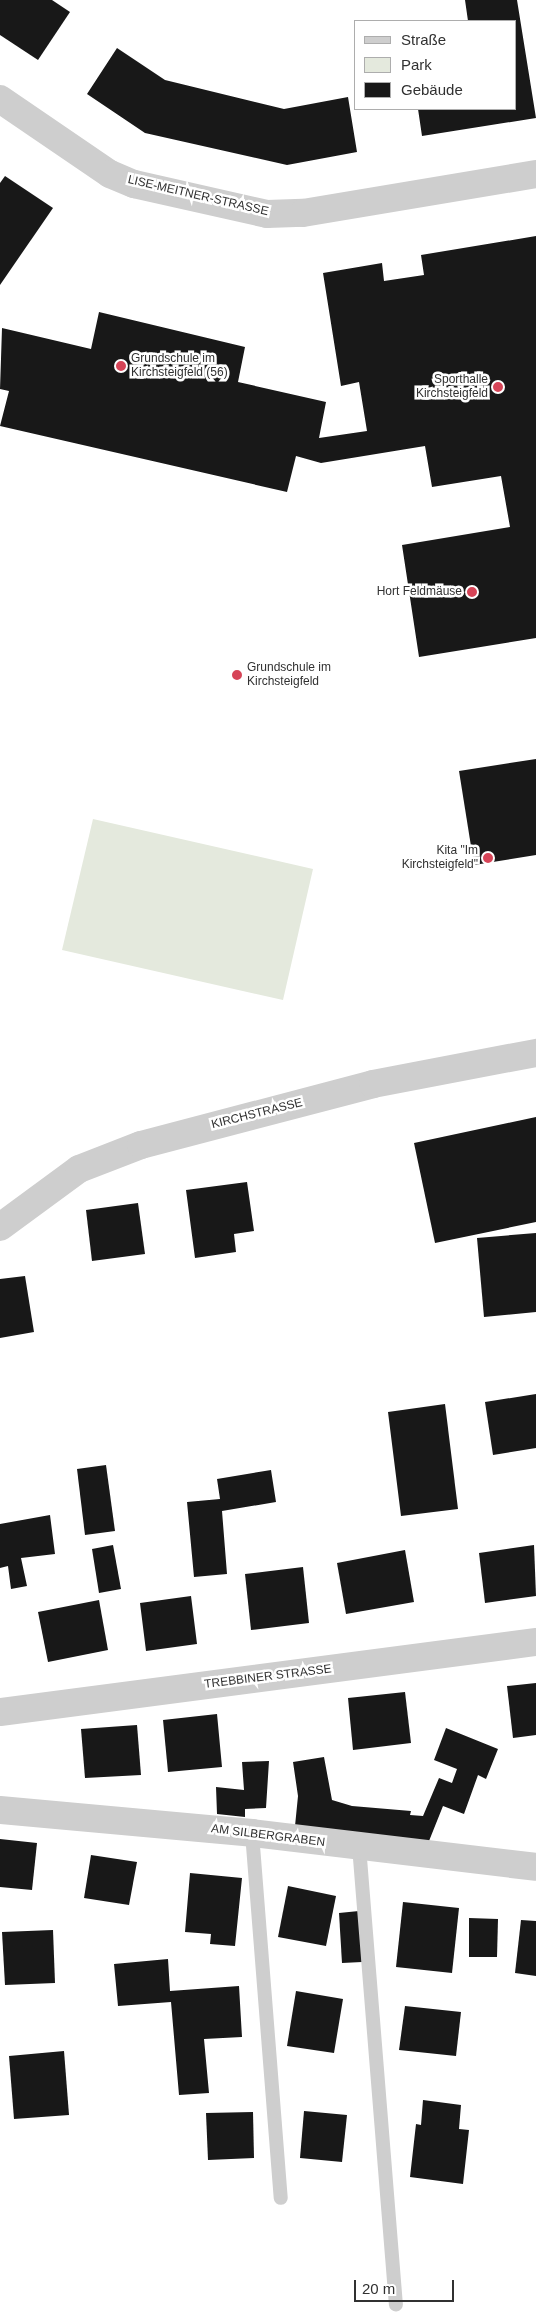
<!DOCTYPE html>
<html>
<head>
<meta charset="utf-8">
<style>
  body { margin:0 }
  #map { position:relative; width:536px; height:2323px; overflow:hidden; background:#fff; font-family:Helvetica,sans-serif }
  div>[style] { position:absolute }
  .green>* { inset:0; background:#e4e9dd }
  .building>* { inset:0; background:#181818 }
  .service>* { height:14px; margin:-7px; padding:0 7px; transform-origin:7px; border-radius:7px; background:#cecece }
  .minor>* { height:28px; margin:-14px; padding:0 14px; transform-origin:14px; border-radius:14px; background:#cecece }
  .dots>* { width:14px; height:14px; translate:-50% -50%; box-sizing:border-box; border:2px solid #fff; border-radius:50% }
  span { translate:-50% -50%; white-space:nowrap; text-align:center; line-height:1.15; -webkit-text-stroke:5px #fff; paint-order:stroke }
  .street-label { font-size:12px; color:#313131 }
  .poi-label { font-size:12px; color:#313131 }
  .left { translate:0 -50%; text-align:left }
  .right { translate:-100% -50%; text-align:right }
  .legend { position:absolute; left:354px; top:20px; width:162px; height:90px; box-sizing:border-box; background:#fff; border:1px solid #adadad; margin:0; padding:6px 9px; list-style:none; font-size:15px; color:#313131 }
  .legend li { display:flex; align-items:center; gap:10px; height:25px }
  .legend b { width:25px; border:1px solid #adadad }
  .scale { position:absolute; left:354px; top:2280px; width:100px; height:22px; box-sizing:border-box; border:2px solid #313131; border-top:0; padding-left:6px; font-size:15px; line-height:18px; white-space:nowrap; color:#313131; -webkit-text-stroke:4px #fff; paint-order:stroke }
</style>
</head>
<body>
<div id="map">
  <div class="green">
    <i style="clip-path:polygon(93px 819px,313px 869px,283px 1000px,62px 950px)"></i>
  </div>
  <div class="building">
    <i style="clip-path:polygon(0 0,52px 0,70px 12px,38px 60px,0 35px)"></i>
    <i style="clip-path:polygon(465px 0,517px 0,536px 118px,422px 136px,418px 109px,515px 109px,515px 21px,468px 21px)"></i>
    <i style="clip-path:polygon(117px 48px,165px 80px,284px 109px,348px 97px,357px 152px,287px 165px,145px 133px,87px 94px)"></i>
    <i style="clip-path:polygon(5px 176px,53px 208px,0 285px,0 183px)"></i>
    <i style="clip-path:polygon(536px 236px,536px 638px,419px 657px,402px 545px,510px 527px,501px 476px,432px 487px,425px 446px,321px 463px,296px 456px,287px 492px,0 426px,9px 391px,0 389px,2px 328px,91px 349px,99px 312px,245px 347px,238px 382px,326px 402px,319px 438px,367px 431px,359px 382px,341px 386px,323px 273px,382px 263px,384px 281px,424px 275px,421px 255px)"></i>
    <i style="clip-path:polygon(536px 759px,536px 855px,474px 865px,459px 771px)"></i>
    <i style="clip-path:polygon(536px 1117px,536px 1222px,435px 1243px,414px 1143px)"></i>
    <i style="clip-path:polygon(247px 1182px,254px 1231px,234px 1234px,236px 1252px,195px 1258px,186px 1190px)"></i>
    <i style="clip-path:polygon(138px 1203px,145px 1254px,92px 1261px,86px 1210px)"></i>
    <i style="clip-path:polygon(536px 1233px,536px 1312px,484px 1317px,477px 1238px)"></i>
    <i style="clip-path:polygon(25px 1276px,34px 1332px,0 1338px,0 1279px)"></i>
    <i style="clip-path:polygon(536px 1394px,536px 1448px,493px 1455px,485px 1402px)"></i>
    <i style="clip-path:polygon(445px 1404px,458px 1509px,401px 1516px,388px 1412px)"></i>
    <i style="clip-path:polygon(106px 1465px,115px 1531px,85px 1535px,77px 1469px)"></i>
    <i style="clip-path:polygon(271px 1470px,276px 1502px,222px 1511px,227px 1574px,194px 1577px,187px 1502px,220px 1499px,217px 1479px)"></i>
    <i style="clip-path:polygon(50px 1515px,55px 1554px,21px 1558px,27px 1586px,11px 1589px,8px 1566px,0 1568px,0 1524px)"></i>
    <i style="clip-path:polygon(113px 1545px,121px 1589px,99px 1593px,92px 1549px)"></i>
    <i style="clip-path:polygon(534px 1545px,536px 1596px,485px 1603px,479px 1553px)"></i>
    <i style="clip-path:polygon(405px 1550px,414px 1602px,346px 1614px,337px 1563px)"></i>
    <i style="clip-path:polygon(303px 1567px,309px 1623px,251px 1630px,245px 1574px)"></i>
    <i style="clip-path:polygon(191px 1596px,197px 1644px,146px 1651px,140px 1603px)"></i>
    <i style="clip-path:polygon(99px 1600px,108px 1650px,48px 1662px,38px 1612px)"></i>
    <i style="clip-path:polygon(536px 1683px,536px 1735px,513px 1738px,507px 1686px)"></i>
    <i style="clip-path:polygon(405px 1692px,411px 1743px,353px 1750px,348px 1698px)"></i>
    <i style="clip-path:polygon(217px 1714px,222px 1767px,168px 1772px,163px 1720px)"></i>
    <i style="clip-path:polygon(137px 1725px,141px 1775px,85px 1778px,81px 1729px)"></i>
    <i style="clip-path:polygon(446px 1728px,498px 1749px,486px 1779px,478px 1775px,464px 1814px,443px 1806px,429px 1841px,295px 1826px,298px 1796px,293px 1762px,324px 1757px,332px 1800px,352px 1806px,411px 1811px,410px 1815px,423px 1816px,439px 1778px,452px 1783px,457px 1769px,434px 1760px)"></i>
    <i style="clip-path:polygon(269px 1761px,266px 1808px,245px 1809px,245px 1817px,217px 1814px,216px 1787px,244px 1790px,242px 1762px)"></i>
    <i style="clip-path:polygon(0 1839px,37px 1843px,32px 1890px,0 1887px)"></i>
    <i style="clip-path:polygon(91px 1855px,137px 1862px,129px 1905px,84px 1898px)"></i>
    <i style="clip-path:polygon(190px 1873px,242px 1878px,235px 1946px,210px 1944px,211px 1934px,185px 1932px)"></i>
    <i style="clip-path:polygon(288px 1886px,336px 1896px,326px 1946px,278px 1937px)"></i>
    <i style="clip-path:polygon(403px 1902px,459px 1908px,452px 1973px,396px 1967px)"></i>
    <i style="clip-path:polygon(359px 1911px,362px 1962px,342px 1963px,339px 1913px)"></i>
    <i style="clip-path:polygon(469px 1918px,498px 1919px,497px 1957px,469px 1957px)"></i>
    <i style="clip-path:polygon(521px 1920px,536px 1921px,536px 1976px,515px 1973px)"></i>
    <i style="clip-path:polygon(53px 1930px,55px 1983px,5px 1985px,2px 1932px)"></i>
    <i style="clip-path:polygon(168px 1959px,170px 1991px,239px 1986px,242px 2037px,204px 2039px,209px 2093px,179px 2095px,171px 2002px,118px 2006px,114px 1964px)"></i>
    <i style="clip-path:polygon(296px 1991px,343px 1999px,334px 2053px,287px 2046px)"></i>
    <i style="clip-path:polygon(405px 2006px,461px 2012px,456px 2056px,399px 2050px)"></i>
    <i style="clip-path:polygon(64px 2051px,69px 2115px,14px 2119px,9px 2056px)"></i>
    <i style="clip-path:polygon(423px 2100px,461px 2105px,459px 2129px,469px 2130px,463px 2184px,410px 2177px,416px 2124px,421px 2125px)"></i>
    <i style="clip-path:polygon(304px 2111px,347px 2115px,342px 2162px,300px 2158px)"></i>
    <i style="clip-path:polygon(253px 2112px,254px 2158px,208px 2160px,206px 2113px)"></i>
  </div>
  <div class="service">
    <i style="left:252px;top:1833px;width:366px;rotate:85.5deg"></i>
    <i style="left:359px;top:1846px;width:460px;rotate:85.4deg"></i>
  </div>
  <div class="minor">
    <i style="left:0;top:99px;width:133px;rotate:34.3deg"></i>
    <i style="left:110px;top:174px;width:26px;rotate:23deg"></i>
    <i style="left:134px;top:184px;width:136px;rotate:12.7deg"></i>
    <i style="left:267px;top:214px;width:36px;rotate:-2deg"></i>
    <i style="left:303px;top:213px;width:236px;rotate:-9.5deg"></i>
    <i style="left:0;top:1227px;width:98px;rotate:-36.3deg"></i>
    <i style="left:79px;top:1169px;width:66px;rotate:-21.2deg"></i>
    <i style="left:141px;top:1145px;width:240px;rotate:-14.7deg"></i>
    <i style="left:373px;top:1084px;width:166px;rotate:-10.8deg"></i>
    <i style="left:0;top:1712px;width:541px;rotate:-7.44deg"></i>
    <i style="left:0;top:1810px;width:253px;rotate:5.2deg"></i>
    <i style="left:252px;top:1833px;width:286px;rotate:6.8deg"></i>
  </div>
  <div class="dots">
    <i style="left:121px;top:366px;background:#d64457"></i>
    <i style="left:498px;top:387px;background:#d64457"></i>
    <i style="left:472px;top:592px;background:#d64457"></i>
    <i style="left:237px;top:675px;background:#d64457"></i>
    <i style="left:488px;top:858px;background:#d64457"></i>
  </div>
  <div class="street-label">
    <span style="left:198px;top:196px;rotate:13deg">LISE-MEITNER-STRASSE</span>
    <span style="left:257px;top:1114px;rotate:-14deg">KIRCHSTRASSE</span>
    <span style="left:268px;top:1677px;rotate:-7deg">TREBBINER STRASSE</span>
    <span style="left:268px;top:1836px;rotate:7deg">AM SILBERGRABEN</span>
  </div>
  <div class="poi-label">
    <span class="left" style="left:131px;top:366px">Grundschule im<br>Kirchsteigfeld (56)</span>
    <span class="right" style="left:488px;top:387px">Sporthalle<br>Kirchsteigfeld</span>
    <span class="right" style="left:462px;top:592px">Hort Feldmäuse</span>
    <span class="left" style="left:247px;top:675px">Grundschule im<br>Kirchsteigfeld</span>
    <span class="right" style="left:478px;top:858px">Kita "Im<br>Kirchsteigfeld"</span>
  </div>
  <ul class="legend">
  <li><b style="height:6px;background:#cecece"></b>Straße</li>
  <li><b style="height:14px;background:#e4e9dd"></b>Park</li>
  <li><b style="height:14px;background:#181818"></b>Gebäude</li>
  </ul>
  <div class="scale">20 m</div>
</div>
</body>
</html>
